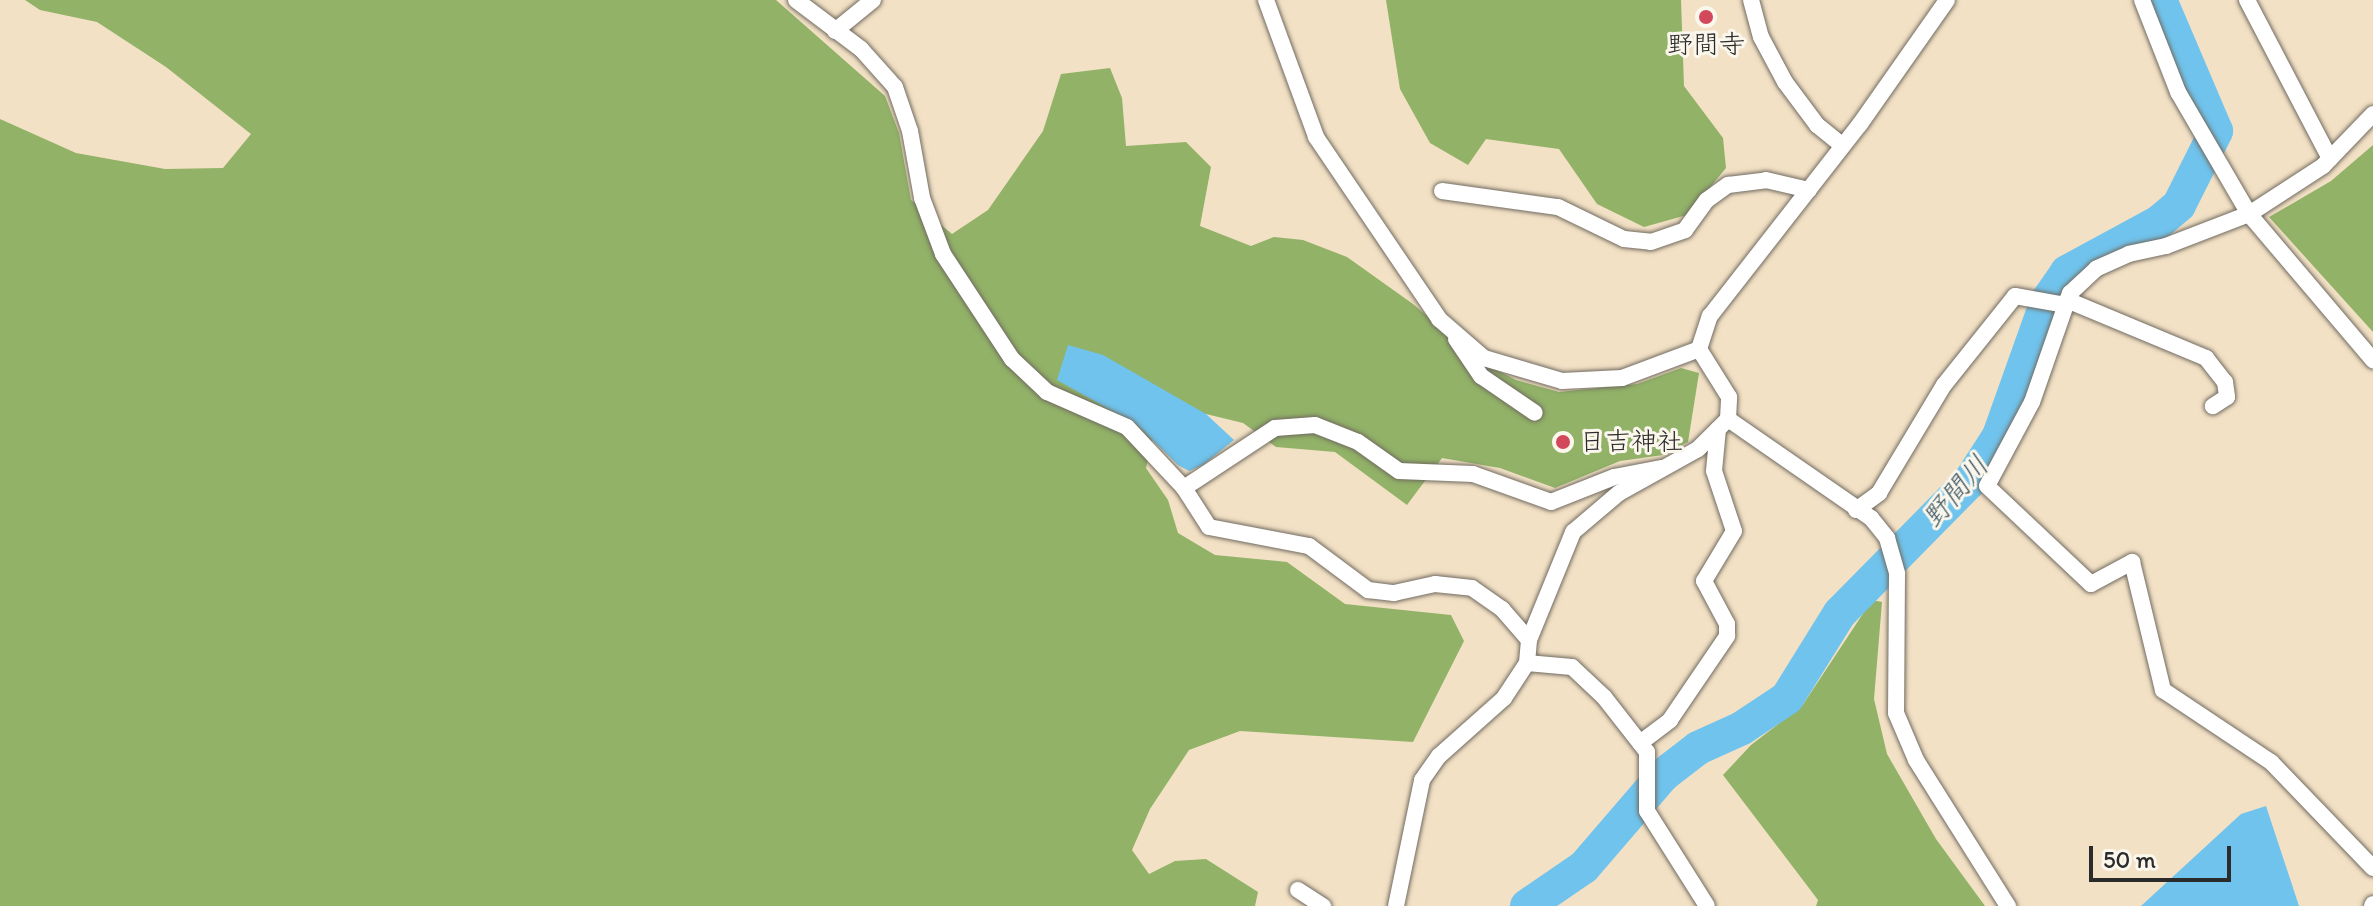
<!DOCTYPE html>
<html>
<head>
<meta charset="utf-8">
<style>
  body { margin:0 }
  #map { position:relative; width:2373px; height:906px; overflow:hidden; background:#f3e1c5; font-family:Itim,"Klee One",sans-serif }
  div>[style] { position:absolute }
  .forest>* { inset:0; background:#91b267 }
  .water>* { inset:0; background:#70c3ec }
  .river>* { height:34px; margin:-17px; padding:0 17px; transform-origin:17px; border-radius:17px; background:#70c3ec }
  .roads { filter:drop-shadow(0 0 2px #716b61) drop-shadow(0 0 2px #716b61) }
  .minor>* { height:16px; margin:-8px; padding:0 8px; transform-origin:8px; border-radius:8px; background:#fff }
  .dots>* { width:22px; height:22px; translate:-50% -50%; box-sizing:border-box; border:4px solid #fbf7ec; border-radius:50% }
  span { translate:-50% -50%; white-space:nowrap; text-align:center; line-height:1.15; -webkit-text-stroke:6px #fbf7ec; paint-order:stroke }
  .poi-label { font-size:26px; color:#2b2b2b }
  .left { translate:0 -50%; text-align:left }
  .water-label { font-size:28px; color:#405965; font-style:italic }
  .scale { position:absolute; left:2089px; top:846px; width:142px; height:36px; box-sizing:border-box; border:4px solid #2b2b2b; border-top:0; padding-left:10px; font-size:24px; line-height:28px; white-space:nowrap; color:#2b2b2b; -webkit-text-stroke:6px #fbf7ec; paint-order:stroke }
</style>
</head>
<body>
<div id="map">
  <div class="forest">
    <i style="clip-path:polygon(25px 0,776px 0,885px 96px,899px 133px,911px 200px,952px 234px,988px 210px,1043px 131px,1061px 74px,1110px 68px,1122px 98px,1126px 146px,1186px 142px,1211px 167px,1200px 226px,1251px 246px,1274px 237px,1303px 240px,1347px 257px,1413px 304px,1481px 362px,1516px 380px,1559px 392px,1637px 384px,1681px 368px,1699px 373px,1688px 442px,1663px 455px,1620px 461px,1555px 488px,1500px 468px,1442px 458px,1407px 505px,1335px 452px,1276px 447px,1243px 423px,1206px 414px,1155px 430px,1146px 468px,1168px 500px,1178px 533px,1215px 555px,1287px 562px,1345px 604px,1451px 615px,1464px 641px,1413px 742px,1240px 731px,1189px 750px,1150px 809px,1132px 850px,1149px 874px,1175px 861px,1206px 859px,1258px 892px,1255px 906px,0 906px,0 119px,76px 153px,165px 169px,223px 168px,251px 134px,166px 67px,97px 22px,40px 10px)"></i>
    <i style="clip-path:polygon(1386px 0,1681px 0,1684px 86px,1723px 138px,1726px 168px,1687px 215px,1644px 227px,1597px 204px,1559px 149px,1486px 139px,1468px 165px,1430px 143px,1400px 89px)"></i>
    <i style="clip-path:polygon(2373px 145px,2373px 332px,2269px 217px,2331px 181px)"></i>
    <i style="clip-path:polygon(1872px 600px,1882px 602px,1874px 699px,1887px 754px,1936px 839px,1985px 906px,1816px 906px,1818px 900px,1723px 775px,1751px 745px,1802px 706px)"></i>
  </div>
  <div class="water">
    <i style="clip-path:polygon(1068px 345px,1103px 355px,1206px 414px,1234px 440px,1203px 465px,1189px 471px,1178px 465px,1137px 425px,1057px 380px)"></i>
    <i style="clip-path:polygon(2266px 806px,2299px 906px,2141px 906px,2241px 814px)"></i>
  </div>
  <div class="river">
    <i style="left:1527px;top:906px;width:69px;rotate:-34.4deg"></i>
    <i style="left:1584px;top:867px;width:121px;rotate:-49.3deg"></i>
    <i style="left:1663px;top:775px;width:44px;rotate:-37.6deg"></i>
    <i style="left:1698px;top:748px;width:48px;rotate:-24.4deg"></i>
    <i style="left:1742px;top:728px;width:54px;rotate:-33.7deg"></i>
    <i style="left:1787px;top:698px;width:100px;rotate:-58.1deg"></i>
    <i style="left:1840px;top:613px;width:185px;rotate:-45.4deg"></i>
    <i style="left:1970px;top:481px;width:54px;rotate:-57.2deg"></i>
    <i style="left:1999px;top:436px;width:143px;rotate:-70.4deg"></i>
    <i style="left:2047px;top:301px;width:35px;rotate:-55deg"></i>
    <i style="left:2067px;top:272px;width:105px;rotate:-28.5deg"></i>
    <i style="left:2159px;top:222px;width:26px;rotate:-40deg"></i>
    <i style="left:2179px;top:205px;width:83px;rotate:-63.4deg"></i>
    <i style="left:2216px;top:131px;width:142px;rotate:-113.1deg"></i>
  </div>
  <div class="roads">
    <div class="minor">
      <i style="left:796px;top:0;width:81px;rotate:37deg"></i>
      <i style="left:861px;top:49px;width:51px;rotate:48.2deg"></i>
      <i style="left:895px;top:87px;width:46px;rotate:71.2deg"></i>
      <i style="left:910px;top:131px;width:68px;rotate:79.8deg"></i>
      <i style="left:922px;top:198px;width:60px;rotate:69.4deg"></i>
      <i style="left:943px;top:254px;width:126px;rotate:56.7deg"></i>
      <i style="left:1012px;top:359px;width:48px;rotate:43.3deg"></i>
      <i style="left:1047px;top:392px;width:87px;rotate:23.6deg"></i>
      <i style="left:1127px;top:427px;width:83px;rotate:46.9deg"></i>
      <i style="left:1184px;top:488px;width:109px;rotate:-33.4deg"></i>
      <i style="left:1275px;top:428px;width:40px;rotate:-4.3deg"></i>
      <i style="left:1315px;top:425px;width:46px;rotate:21.6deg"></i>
      <i style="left:1358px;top:442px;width:50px;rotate:35.3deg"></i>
      <i style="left:1399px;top:471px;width:74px;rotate:2.3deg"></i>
      <i style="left:1473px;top:474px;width:83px;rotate:19.7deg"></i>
      <i style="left:1551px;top:502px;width:68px;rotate:-21.6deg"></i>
      <i style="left:1614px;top:477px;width:49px;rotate:-10.6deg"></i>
      <i style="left:1266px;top:0;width:146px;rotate:69.9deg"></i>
      <i style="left:1316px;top:137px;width:220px;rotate:55.9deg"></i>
      <i style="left:1439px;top:319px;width:60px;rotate:40.9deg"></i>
      <i style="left:1484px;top:358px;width:81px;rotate:16.4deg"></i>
      <i style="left:1562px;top:381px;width:60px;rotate:-2.9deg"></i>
      <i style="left:1622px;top:378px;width:82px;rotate:-20.6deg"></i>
      <i style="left:1751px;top:0;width:38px;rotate:75deg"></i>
      <i style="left:1761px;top:37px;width:51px;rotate:61.9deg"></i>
      <i style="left:1785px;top:82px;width:54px;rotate:53.3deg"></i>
      <i style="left:1817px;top:125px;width:33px;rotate:39deg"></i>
      <i style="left:2142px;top:0;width:99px;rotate:68.6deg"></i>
      <i style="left:2178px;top:92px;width:141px;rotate:59.8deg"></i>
      <i style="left:2249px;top:214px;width:192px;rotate:49.7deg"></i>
      <i style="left:2247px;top:0;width:179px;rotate:62.4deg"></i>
      <i style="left:835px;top:31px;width:49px;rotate:-39.2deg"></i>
      <i style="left:2373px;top:114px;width:72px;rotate:133.9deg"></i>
      <i style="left:2323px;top:166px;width:88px;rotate:147deg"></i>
      <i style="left:2249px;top:214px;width:89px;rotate:158.9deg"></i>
      <i style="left:2166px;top:246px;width:38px;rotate:168deg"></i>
      <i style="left:2129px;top:254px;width:36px;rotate:156deg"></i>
      <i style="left:2096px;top:269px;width:35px;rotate:137deg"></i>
      <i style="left:2070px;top:293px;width:115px;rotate:109.2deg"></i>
      <i style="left:2032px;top:402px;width:95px;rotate:118.2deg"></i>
      <i style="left:1987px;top:486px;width:143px;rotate:43.3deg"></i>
      <i style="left:2091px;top:584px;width:47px;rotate:-28.2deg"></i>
      <i style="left:2132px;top:562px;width:132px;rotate:76.4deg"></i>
      <i style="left:2163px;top:690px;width:130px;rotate:33.7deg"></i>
      <i style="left:2271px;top:762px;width:147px;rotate:46.1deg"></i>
      <i style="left:1442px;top:191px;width:117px;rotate:7.9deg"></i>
      <i style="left:1558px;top:207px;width:73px;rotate:25.9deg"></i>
      <i style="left:1624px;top:239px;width:27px;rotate:6deg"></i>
      <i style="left:1651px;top:242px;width:36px;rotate:-19deg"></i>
      <i style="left:1685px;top:230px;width:37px;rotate:-54deg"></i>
      <i style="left:1707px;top:200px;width:26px;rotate:-36deg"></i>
      <i style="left:1728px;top:185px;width:38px;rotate:-7deg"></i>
      <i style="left:1766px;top:180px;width:44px;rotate:13.1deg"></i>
      <i style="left:2067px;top:300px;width:151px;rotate:22.6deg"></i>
      <i style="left:2206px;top:358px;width:31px;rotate:52deg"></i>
      <i style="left:2225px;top:382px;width:15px;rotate:82deg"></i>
      <i style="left:2227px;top:397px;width:17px;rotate:147deg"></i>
      <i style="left:1456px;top:339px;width:45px;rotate:56deg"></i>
      <i style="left:1481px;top:376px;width:65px;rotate:34.4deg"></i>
      <i style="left:1728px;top:419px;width:174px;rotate:34.7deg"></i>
      <i style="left:1871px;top:518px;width:26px;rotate:51deg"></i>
      <i style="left:1887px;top:538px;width:37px;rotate:74deg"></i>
      <i style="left:1897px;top:574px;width:139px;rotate:90.4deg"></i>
      <i style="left:1896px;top:713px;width:51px;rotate:66.9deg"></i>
      <i style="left:1916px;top:760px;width:173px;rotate:57.8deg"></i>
      <i style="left:1184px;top:488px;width:46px;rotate:57.3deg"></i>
      <i style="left:1209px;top:527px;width:102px;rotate:10.8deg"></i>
      <i style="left:1309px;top:546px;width:74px;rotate:36.7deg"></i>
      <i style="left:1368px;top:590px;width:26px;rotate:7deg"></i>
      <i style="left:1394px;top:593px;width:42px;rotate:-12.4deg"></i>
      <i style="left:1435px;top:584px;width:37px;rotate:6deg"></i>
      <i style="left:1472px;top:588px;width:37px;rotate:35deg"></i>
      <i style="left:1502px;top:609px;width:41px;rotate:48.9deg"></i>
      <i style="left:1856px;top:510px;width:29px;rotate:-36deg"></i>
      <i style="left:1879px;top:493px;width:126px;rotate:-59deg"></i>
      <i style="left:1944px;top:385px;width:114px;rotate:-51.4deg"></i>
      <i style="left:2015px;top:296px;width:52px;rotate:10deg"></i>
      <i style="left:1527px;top:663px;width:45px;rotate:5.1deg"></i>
      <i style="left:1572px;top:667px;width:44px;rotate:43.2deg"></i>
      <i style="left:1604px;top:697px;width:70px;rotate:52deg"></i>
      <i style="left:1647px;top:752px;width:59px;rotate:90deg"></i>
      <i style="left:1647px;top:811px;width:112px;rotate:57.7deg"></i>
      <i style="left:1640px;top:743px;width:38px;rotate:-37deg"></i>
      <i style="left:1670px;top:720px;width:102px;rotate:-55.8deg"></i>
      <i style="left:1727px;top:636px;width:12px;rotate:-90deg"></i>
      <i style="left:1727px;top:624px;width:49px;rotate:-118.1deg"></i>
      <i style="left:1704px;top:581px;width:58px;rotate:-59deg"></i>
      <i style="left:1734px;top:531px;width:63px;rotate:-108.4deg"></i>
      <i style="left:1714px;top:471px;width:42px;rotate:-84.6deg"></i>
      <i style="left:1298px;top:890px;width:30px;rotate:33deg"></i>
      <i style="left:1396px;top:906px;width:129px;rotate:-78.3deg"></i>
      <i style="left:1422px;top:780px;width:29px;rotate:-55deg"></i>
      <i style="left:1439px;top:756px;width:87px;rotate:-41.7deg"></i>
      <i style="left:1504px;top:698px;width:42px;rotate:-56.7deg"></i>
      <i style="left:1527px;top:663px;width:23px;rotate:-85deg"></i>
      <i style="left:1529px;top:640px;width:117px;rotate:-67.8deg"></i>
      <i style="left:1573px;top:532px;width:60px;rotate:-40.3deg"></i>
      <i style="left:1619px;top:493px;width:90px;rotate:-29.1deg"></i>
      <i style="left:1698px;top:449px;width:42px;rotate:-45deg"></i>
      <i style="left:1728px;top:419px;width:22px;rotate:-87deg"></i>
      <i style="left:1729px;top:397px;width:57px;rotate:-122deg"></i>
      <i style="left:1699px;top:349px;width:35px;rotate:-72deg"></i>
      <i style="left:1710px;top:316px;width:244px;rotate:-52deg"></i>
      <i style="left:1860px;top:124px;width:151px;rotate:-54.9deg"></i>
      <i style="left:2372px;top:906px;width:2px;rotate:-63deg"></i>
    </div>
  </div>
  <div class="dots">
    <i style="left:1706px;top:17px;background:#d1495b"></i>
    <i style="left:1563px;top:442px;background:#d1495b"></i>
  </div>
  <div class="poi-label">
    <span style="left:1706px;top:45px">野間寺</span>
    <span class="left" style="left:1579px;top:442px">日吉神社</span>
  </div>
  <div class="water-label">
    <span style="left:1955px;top:491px;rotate:-49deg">野間川</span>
  </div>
  <div class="scale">50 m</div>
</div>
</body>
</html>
